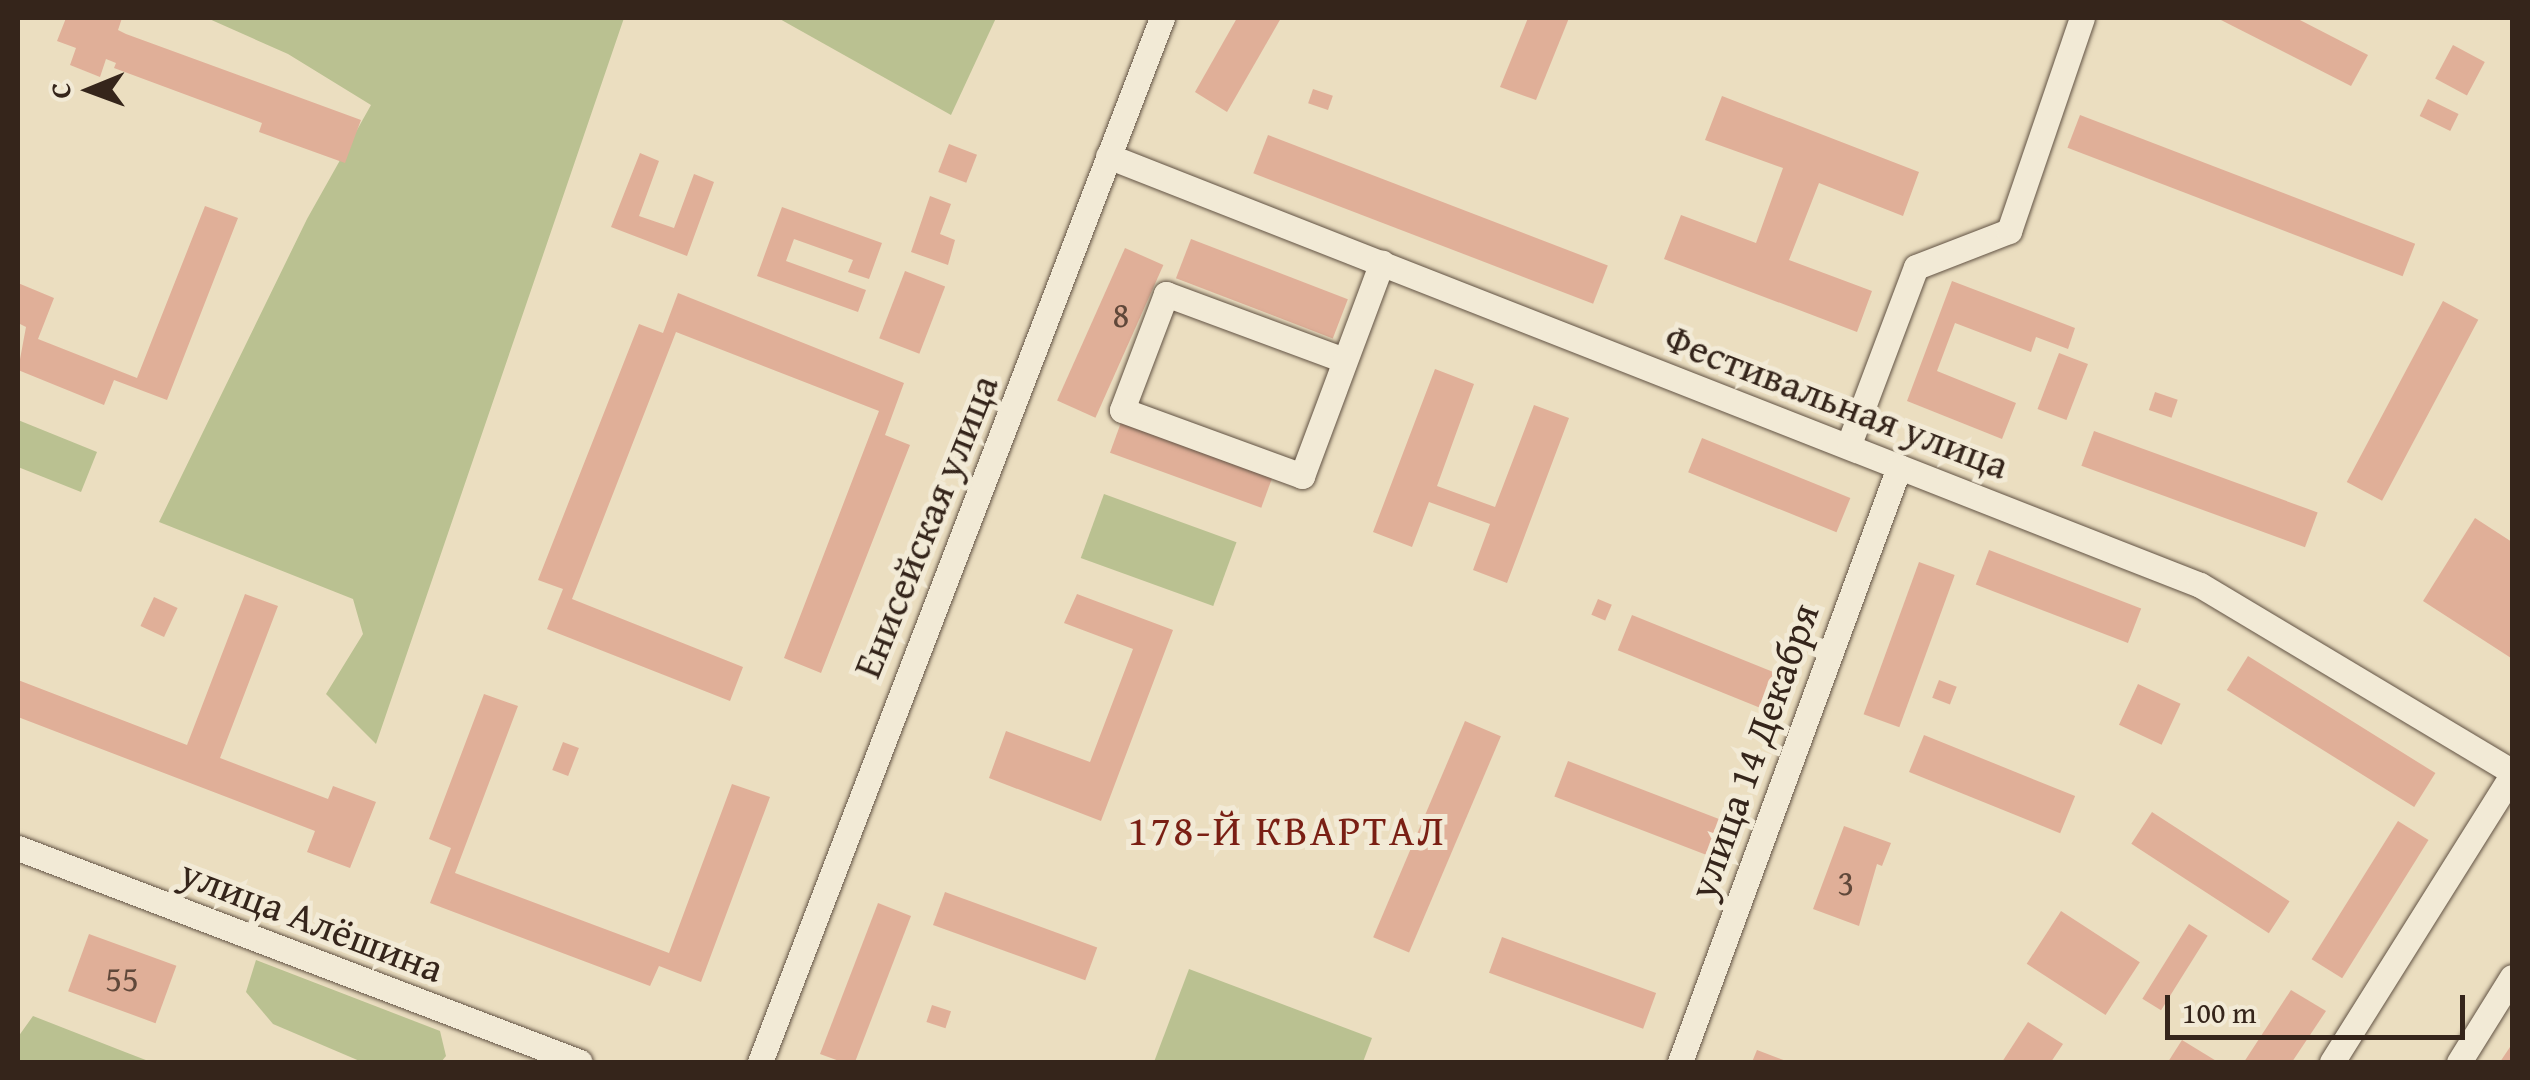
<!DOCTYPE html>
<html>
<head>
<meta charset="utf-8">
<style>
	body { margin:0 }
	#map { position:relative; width:2530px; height:1080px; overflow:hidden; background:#ebdec0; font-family:"Gentium Book Plus",serif }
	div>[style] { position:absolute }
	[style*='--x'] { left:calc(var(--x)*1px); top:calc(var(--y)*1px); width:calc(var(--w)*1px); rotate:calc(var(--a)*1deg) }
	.green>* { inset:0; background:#bac191; transform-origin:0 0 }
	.building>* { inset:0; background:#e0af98; transform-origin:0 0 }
	.roads { filter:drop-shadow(0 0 2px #625344) drop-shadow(0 0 2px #625344) }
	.minor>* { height:25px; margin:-12.5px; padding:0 12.5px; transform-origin:12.5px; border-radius:12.5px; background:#f2ead6 }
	span { translate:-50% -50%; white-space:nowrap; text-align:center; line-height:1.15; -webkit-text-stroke:10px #f2ead6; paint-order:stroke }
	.number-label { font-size:35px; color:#60483a }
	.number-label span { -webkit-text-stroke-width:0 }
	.street-label { font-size:40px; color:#35251b }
	.neighbourhood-label { font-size:42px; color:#7a1f14; letter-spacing:2.5px }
	.frame { position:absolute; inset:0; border:20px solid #35251b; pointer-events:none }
	.north { position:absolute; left:40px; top:40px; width:100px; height:100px; -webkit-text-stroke:8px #f2ead6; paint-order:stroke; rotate:269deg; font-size:28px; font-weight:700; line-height:40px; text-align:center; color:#35251b }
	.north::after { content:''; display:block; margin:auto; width:35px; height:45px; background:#35251b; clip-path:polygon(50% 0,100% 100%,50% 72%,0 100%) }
	.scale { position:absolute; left:2165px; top:995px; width:300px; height:45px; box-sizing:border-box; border:5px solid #35251b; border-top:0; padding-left:12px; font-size:30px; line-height:35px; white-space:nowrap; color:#35251b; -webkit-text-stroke:8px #f2ead6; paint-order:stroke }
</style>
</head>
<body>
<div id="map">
	<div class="green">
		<div style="clip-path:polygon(207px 18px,624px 18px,376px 744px,326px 694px,363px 634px,353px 599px,159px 522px,307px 219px,371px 105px,288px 54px)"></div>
		<div style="clip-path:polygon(778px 18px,996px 18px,951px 115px)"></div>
		<div style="clip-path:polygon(18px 420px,97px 452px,81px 492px,18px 467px)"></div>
		<div style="left:1104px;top:494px;width:141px;height:68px;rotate:20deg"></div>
		<div style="clip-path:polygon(256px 960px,440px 1031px,446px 1056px,441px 1062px,362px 1062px,273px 1024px,246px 992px)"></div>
		<div style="clip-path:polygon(1189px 969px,1372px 1038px,1363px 1062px,1154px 1062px)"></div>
		<div style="clip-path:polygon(33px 1016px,125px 1052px,151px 1062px,18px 1062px,18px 1037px)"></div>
	</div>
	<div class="building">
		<div style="clip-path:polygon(66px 18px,122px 18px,118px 30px,126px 34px,361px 120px,345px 163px,259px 132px,262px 123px,114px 68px,116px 63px,106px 59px,100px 77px,70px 65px,76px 48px,57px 41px)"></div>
		<div style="clip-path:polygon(1237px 18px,1281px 18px,1227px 112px,1195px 92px)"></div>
		<div style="clip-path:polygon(1528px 18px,1569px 18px,1536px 100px,1500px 87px)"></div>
		<div style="clip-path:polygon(2217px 18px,2296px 18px,2368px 55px,2351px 86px)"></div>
		<div style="left:2453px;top:45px;width:36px;height:38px;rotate:28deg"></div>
		<div style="left:1313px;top:89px;width:21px;height:15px;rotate:19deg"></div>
		<div style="clip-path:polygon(1722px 96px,1919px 172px,1903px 216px,1819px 183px,1789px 260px,1872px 291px,1857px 332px,1664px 259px,1681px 215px,1756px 243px,1783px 168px,1705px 140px)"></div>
		<div style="left:2428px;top:99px;width:34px;height:19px;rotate:26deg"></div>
		<div style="left:2080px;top:115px;width:359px;height:35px;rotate:21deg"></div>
		<div style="left:1268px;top:135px;width:364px;height:41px;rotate:21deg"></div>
		<div style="left:949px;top:144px;width:30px;height:30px;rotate:21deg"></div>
		<div style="clip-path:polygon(640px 153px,659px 161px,639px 216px,674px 228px,694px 174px,714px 182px,687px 256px,611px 227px)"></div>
		<div style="clip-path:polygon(930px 196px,951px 204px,940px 234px,955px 240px,948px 265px,911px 252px)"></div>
		<div style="clip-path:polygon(205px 206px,238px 218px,167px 400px,114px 380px,104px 405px,18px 370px,26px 327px,18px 323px,18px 283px,54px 298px,38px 339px,137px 378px)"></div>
		<div style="clip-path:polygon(782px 207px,882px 243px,869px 279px,848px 272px,853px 260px,794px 239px,786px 261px,866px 290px,858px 312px,757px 276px)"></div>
		<div style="left:1191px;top:239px;width:168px;height:42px;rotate:21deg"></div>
		<div style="left:1125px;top:248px;width:42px;height:167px;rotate:24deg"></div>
		<div style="left:905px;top:271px;width:43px;height:72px;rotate:21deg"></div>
		<div style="clip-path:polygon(1952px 281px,2075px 328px,2068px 349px,2036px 337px,2031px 352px,1955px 323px,1937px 371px,2016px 403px,2002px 439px,1907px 401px)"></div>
		<div style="clip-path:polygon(678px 293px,904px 383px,885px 435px,910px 445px,821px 673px,784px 658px,879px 411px,676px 332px,572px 599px,743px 667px,730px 701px,547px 629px,563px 589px,538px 580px,639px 324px,663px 333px)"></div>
		<div style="left:2443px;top:301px;width:40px;height:205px;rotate:28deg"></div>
		<div style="left:2059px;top:353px;width:31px;height:60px;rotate:21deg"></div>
		<div style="clip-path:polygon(1435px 369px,1474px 384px,1437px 486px,1495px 507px,1534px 405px,1569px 418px,1507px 583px,1473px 570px,1490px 524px,1429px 502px,1412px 547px,1373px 532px)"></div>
		<div style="left:2155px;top:392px;width:24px;height:19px;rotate:19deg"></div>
		<div style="left:1123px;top:417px;width:161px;height:38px;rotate:20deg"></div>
		<div style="left:2094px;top:431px;width:238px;height:37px;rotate:20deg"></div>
		<div style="left:1702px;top:438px;width:160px;height:37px;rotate:22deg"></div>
		<div style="clip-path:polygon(2475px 518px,2512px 542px,2511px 658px,2423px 601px)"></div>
		<div style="left:1989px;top:550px;width:163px;height:37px;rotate:21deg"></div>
		<div style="left:1919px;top:562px;width:38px;height:162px;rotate:20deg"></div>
		<div style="clip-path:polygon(245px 594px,278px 606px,220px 758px,328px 799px,333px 786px,376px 802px,350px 868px,307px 852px,315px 831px,18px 717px,18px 680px,187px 745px)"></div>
		<div style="clip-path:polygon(1077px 594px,1173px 630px,1101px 821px,989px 778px,1006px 731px,1090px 762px,1133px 649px,1064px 623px)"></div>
		<div style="left:154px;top:597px;width:26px;height:32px;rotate:25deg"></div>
		<div style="left:1598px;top:599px;width:15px;height:17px;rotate:23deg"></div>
		<div style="left:1632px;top:615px;width:162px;height:38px;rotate:22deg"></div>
		<div style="left:2248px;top:656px;width:221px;height:40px;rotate:32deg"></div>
		<div style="left:1939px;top:680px;width:19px;height:19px;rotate:21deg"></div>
		<div style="left:2138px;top:684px;width:47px;height:45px;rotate:25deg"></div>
		<div style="clip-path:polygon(484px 694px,518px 706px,455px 873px,669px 953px,732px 784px,770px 797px,701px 982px,659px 966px,650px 986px,430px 903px,451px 848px,429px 839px)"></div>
		<div style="left:1465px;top:721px;width:39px;height:235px;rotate:23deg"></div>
		<div style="left:1924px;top:735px;width:163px;height:40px;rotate:22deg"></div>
		<div style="left:563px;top:742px;width:17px;height:30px;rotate:21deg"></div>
		<div style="left:1568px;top:761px;width:168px;height:38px;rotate:21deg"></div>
		<div style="left:2152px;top:812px;width:164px;height:38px;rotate:33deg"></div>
		<div style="left:2398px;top:821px;width:36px;height:163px;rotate:32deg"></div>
		<div style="clip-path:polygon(1844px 826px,1891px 843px,1882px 866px,1877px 864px,1859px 926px,1813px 909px)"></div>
		<div style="left:945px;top:892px;width:162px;height:35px;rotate:20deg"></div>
		<div style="clip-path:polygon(878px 903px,911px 916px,855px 1062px,842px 1062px,820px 1054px)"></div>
		<div style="left:2061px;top:911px;width:94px;height:63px;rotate:33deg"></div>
		<div style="left:2189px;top:924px;width:22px;height:88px;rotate:32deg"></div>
		<div style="left:89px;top:934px;width:93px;height:61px;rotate:20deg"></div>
		<div style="left:1502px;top:937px;width:164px;height:38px;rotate:20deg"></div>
		<div style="clip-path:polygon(2291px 990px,2326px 1011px,2292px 1062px,2244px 1062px)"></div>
		<div style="left:932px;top:1005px;width:20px;height:18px;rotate:18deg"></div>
		<div style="clip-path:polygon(2028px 1022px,2063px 1044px,2051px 1062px,2002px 1062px)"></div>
		<div style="clip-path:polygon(2182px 1040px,2218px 1062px,2168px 1062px)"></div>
		<div style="clip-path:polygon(2512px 1044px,2512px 1062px,2500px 1062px)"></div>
		<div style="clip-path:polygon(1757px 1050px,1789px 1062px,1752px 1062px)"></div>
	</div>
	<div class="roads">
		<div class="minor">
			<div style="--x:1108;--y:156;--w:1173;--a:21.45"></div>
			<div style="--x:2200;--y:585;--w:364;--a:30.9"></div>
			<div style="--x:1344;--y:360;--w:190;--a:-159.7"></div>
			<div style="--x:1166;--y:294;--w:124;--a:110.8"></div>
			<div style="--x:1122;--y:410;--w:192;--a:20.1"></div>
			<div style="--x:1302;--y:476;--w:228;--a:-69.5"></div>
			<div style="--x:1849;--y:444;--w:189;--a:-69.3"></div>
			<div style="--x:1916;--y:267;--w:100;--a:-21.2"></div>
			<div style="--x:2009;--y:231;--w:225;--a:-71.1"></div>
			<div style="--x:18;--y:848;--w:601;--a:20.85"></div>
			<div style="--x:760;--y:1062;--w:1119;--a:-68.94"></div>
			<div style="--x:1680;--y:1062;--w:634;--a:-69.79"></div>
			<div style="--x:2332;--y:1062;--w:339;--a:-57.9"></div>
			<div style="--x:2459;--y:1062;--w:100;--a:-58.1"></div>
		</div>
	</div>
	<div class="number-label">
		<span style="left:1121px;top:315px">8</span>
		<span style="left:1846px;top:883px">3</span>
		<span style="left:122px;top:979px">55</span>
	</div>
	<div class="street-label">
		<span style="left:1837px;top:401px;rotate:21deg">Фестивальная улица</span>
		<span style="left:925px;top:526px;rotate:-68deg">Енисейская улица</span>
		<span style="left:1753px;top:751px;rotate:-70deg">улица 14 Декабря</span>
		<span style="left:312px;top:920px;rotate:21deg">улица Алёшина</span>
	</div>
	<div class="neighbourhood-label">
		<span style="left:1287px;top:830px">178-Й КВАРТАЛ</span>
	</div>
	<div class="frame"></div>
	<div class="north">С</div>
	<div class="scale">100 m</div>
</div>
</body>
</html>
